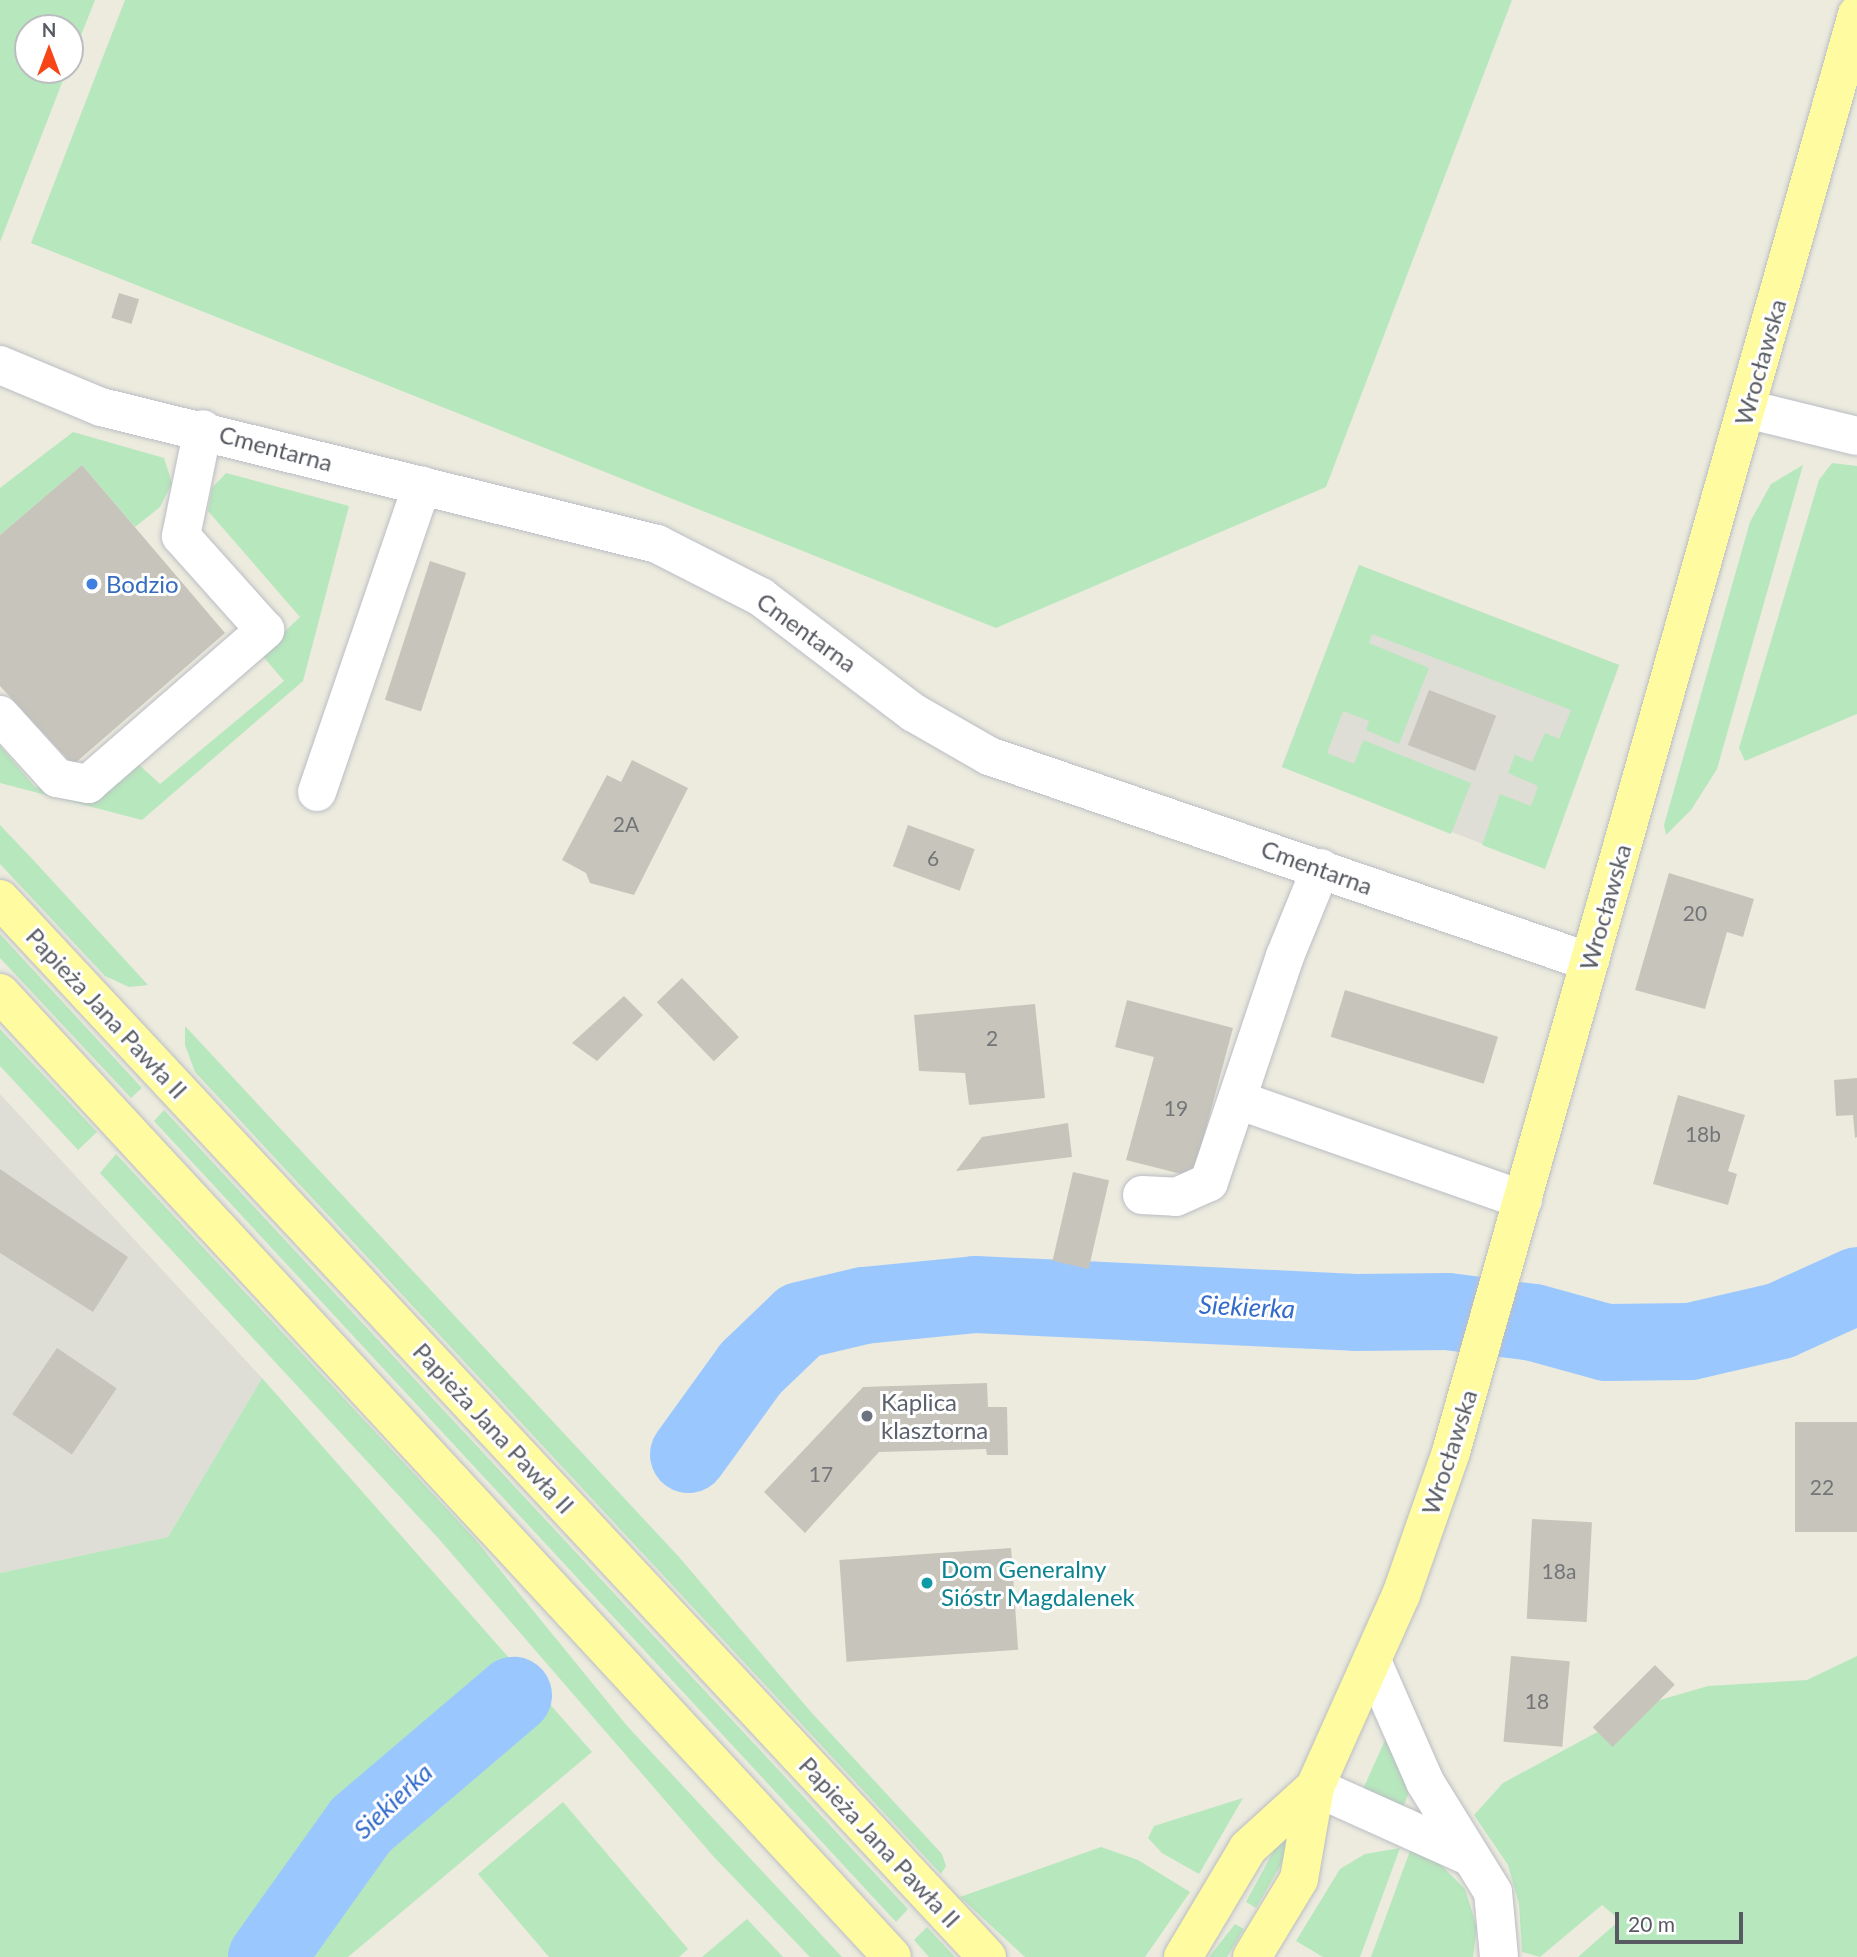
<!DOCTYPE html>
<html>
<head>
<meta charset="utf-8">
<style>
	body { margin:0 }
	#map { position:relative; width:1857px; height:1957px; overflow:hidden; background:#ecebde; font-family:Lato,sans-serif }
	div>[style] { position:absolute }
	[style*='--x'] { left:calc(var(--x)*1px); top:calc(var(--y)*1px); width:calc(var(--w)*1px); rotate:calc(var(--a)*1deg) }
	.industrial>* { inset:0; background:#dfded6; transform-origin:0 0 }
	.green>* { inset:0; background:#b7e7bd }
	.river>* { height:77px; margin:-38.5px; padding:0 38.5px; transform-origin:38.5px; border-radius:38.5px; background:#9bc7ff }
	.building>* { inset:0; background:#c7c5bb; transform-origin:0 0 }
	.roads { filter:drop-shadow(0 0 2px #bbbdc4) drop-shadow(0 0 2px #bbbdc4) }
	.minor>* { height:38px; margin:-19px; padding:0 19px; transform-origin:19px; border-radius:19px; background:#fff }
	.major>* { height:38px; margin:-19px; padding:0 19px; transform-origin:19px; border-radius:19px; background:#fffba0 }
	.dots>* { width:19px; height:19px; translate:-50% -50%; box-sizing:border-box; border:4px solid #fff; border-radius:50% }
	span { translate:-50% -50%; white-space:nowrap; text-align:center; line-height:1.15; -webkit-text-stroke:6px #fff; paint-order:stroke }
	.number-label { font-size:21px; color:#737578 }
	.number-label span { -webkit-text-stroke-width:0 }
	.street-label { font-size:24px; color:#575a61 }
	.shop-label { font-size:24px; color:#366cbe }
	.left { translate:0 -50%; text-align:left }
	.worship-label { font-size:24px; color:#5b616d }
	.culture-label { font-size:24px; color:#0d838f }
	.water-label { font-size:26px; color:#346ccc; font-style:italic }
	.north { position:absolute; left:14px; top:14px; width:70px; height:70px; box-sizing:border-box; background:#fff; border:2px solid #bcbdc0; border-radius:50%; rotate:0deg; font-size:19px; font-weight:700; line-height:28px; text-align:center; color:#575a61 }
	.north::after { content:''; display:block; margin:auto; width:24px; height:32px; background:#f84518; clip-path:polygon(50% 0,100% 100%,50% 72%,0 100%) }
	.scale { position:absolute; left:1615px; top:1912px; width:128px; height:32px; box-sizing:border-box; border:4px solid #575a61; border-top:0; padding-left:9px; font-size:21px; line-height:24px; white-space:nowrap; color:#575a61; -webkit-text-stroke:5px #fff; paint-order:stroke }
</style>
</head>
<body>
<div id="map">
	<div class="industrial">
		<div style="left:1359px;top:565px;width:279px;height:216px;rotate:21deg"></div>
		<div style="clip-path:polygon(0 1094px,262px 1378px,168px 1537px,0 1573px)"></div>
	</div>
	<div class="green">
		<div style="clip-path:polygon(0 0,95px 0,70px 63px,70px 28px,28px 28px,28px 70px,67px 70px,0 242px)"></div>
		<div style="clip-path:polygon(125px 0,1512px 0,1326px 487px,996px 628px,31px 243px)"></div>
		<div style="clip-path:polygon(73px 432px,164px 458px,172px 483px,160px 507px,135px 527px,82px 465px,0 535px,0 488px)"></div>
		<div style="clip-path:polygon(1832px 463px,1857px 466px,1857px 714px,1745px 761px,1739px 748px,1819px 480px)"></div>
		<div style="clip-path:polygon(1803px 465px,1717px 769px,1691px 810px,1666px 835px,1664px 825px,1750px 522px,1771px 484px)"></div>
		<div style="clip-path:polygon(226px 473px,349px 506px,303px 681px,142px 820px,0 783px,0 746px,35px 787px,90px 802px,135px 761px,160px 784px,284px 681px,261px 654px,300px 617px,208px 511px,212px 488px)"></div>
		<div style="clip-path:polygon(1359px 565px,1619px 665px,1545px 869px,1482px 845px,1500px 794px,1531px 806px,1538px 786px,1508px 773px,1515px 755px,1532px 762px,1545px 733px,1559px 739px,1571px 710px,1372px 634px,1369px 643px,1429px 668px,1399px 744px,1366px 730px,1369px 721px,1343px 711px,1327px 753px,1354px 764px,1363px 740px,1471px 783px,1451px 834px,1282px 767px)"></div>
		<div style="clip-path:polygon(0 825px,36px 863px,148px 985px,129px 987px,105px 976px,0 864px)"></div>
		<div style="clip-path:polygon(0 934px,142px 1088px,131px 1098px,0 958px)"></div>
		<div style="clip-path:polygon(185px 1026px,679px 1557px,811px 1712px,942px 1854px,946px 1866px,941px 1874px,195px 1072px,185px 1045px)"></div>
		<div style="clip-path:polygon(0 1029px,97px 1132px,78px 1150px,0 1066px)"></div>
		<div style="clip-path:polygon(164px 1110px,908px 1909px,896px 1922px,154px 1121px)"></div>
		<div style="clip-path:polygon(116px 1154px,474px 1538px,628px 1727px,842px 1957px,810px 1957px,714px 1857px,439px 1539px,100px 1173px)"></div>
		<div style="clip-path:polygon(262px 1378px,592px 1752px,348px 1957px,0 1957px,0 1573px,168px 1537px)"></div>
		<div style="clip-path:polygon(1857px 1656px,1857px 1957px,1578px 1957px,1620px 1920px,1602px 1905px,1540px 1957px,1522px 1952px,1519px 1904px,1508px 1865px,1474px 1815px,1503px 1783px,1653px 1702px,1708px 1686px,1807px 1680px)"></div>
		<div style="clip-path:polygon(1386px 1738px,1411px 1788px,1398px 1819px,1363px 1789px)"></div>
		<div style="clip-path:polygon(1243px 1798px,1199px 1874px,1162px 1853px,1148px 1838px,1154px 1826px)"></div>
		<div style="clip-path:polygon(563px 1802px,688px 1949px,679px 1957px,549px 1957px,478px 1874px)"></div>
		<div style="clip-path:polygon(1286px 1828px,1298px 1835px,1256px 1908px,1246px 1902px)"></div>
		<div style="clip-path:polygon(1101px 1847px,1138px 1860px,1190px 1892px,1145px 1957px,1025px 1957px,960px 1897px)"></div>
		<div style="clip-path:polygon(1400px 1848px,1360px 1957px,1323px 1957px,1296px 1941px,1340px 1869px,1365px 1854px)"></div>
		<div style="clip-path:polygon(1410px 1851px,1440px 1864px,1465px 1889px,1477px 1927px,1473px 1957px,1371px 1957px)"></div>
		<div style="clip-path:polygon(747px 1919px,783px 1957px,702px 1957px)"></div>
		<div style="clip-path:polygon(1235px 1924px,1244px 1929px,1227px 1957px,1209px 1957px)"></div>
		<div style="clip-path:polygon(927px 1927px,955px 1957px,929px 1957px,914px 1940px)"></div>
	</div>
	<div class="river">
		<div style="--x:688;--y:1454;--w:106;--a:-54.2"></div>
		<div style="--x:750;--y:1368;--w:69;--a:-43.8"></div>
		<div style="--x:800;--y:1320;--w:65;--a:-13.4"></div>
		<div style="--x:863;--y:1305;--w:113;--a:-5.6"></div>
		<div style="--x:975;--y:1294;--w:380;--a:2.7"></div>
		<div style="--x:1355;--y:1312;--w:92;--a:-0.6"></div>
		<div style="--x:1447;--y:1311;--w:87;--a:7.3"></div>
		<div style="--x:1533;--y:1322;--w:76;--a:15.3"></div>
		<div style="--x:1606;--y:1342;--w:84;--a:-0.7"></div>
		<div style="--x:1690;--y:1341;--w:92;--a:-13.1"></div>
		<div style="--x:1780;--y:1320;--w:85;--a:-24.4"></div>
		<div style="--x:266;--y:1957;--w:162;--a:-54.5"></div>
		<div style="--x:360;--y:1825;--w:201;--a:-40.4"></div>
	</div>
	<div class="building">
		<div style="left:119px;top:293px;width:21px;height:26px;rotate:17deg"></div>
		<div style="clip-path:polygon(82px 465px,225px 633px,73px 765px,0 686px,0 535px)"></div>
		<div style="left:430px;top:561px;width:38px;height:146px;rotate:18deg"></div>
		<div style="left:1429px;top:690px;width:72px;height:59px;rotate:21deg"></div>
		<div style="clip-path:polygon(632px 760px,688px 788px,634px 895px,590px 883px,586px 873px,562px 860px,607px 775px,621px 782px)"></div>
		<div style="left:908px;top:825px;width:71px;height:44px;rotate:20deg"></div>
		<div style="clip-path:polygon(1669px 873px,1754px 899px,1743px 937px,1727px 932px,1705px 1009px,1635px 990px)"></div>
		<div style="left:682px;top:978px;width:82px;height:35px;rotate:46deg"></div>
		<div style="left:1345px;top:990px;width:160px;height:49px;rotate:17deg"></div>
		<div style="clip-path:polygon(624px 996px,643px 1015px,597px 1061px,572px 1043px)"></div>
		<div style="clip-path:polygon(1127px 1000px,1233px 1028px,1193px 1177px,1126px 1160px,1154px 1057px,1115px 1047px)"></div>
		<div style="clip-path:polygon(1035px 1004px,1045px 1098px,969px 1105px,965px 1073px,919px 1071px,914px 1015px)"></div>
		<div style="clip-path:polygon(1857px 1078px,1857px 1137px,1855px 1138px,1853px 1115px,1836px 1116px,1834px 1080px)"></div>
		<div style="clip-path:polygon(1678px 1095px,1745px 1115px,1728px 1171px,1737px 1174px,1728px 1205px,1653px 1184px)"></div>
		<div style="clip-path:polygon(1068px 1123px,1072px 1157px,956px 1171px,982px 1137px)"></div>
		<div style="clip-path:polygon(0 1169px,128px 1257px,93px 1312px,0 1253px)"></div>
		<div style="left:1073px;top:1172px;width:37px;height:91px;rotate:13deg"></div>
		<div style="left:57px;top:1348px;width:72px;height:80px;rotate:34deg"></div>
		<div style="clip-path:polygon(987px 1383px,988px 1407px,1007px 1407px,1008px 1455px,987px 1455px,986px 1449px,879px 1452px,805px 1533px,764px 1492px,863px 1387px)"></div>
		<div style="left:1795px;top:1422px;width:62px;height:110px"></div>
		<div style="left:1532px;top:1519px;width:60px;height:100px;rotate:3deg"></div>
		<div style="left:1011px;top:1548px;width:102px;height:172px;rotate:86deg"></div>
		<div style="left:1511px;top:1656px;width:59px;height:86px;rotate:5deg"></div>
		<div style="left:1655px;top:1665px;width:28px;height:88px;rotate:45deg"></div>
	</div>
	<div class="roads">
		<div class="minor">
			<div style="--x:0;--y:365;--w:109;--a:22.6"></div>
			<div style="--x:101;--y:407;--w:573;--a:13.84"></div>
			<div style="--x:657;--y:544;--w:117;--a:27"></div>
			<div style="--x:761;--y:597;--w:192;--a:37.2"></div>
			<div style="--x:914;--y:713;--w:86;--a:29.8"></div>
			<div style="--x:989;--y:756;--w:635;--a:18.92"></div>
			<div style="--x:1747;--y:409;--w:113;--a:13.8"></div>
			<div style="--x:0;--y:715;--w:85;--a:47.9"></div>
			<div style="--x:57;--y:778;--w:32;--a:11"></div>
			<div style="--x:88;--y:784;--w:235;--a:-41"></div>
			<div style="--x:265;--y:630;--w:126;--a:-131.8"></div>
			<div style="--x:181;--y:536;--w:109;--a:-78.4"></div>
			<div style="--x:317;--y:792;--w:324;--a:-71.1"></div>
			<div style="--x:1238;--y:1100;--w:302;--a:19.3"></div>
			<div style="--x:1142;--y:1195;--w:34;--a:3"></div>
			<div style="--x:1176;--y:1197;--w:36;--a:-24"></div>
			<div style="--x:1209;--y:1182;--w:238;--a:-71.4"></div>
			<div style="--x:1285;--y:956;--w:95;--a:-67.8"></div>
			<div style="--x:1372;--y:1661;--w:132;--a:66.3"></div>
			<div style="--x:1425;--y:1782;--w:129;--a:58.3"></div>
			<div style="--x:1493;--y:1892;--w:65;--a:84.7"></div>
			<div style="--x:1315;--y:1787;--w:171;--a:24.2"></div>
		</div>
		<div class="major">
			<div style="--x:0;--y:899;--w:1447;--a:46.99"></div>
			<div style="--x:0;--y:993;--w:1313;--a:47.22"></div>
			<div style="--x:1183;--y:1957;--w:127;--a:-59.2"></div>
			<div style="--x:1248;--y:1848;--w:91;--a:-42.3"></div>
			<div style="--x:1252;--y:1957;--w:91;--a:-58.9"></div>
			<div style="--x:1299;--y:1879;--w:93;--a:-80.1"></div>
			<div style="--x:1315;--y:1787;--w:210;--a:-65.9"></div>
			<div style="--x:1401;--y:1595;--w:151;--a:-70.7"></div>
			<div style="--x:1451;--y:1452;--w:1494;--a:-74.23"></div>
		</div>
	</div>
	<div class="dots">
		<div style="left:92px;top:584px;background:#3f7fe0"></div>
		<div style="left:867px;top:1416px;background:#6b7280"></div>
		<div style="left:927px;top:1583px;background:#0f9aa8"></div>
	</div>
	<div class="number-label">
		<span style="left:626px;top:824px">2A</span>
		<span style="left:933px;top:858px">6</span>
		<span style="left:1695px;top:913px">20</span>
		<span style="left:992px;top:1038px">2</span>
		<span style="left:1176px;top:1108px">19</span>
		<span style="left:1703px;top:1134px">18b</span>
		<span style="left:821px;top:1474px">17</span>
		<span style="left:1822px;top:1487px">22</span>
		<span style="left:1559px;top:1571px">18a</span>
		<span style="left:1537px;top:1701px">18</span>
	</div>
	<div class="street-label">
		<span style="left:1760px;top:362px;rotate:-74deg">Wrocławska</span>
		<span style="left:276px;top:448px;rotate:15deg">Cmentarna</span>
		<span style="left:807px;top:632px;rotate:36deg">Cmentarna</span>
		<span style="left:1317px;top:867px;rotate:20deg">Cmentarna</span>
		<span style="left:1605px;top:907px;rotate:-74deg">Wrocławska</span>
		<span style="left:107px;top:1013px;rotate:47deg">Papieża Jana Pawła II</span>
		<span style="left:494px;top:1428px;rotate:47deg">Papieża Jana Pawła II</span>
		<span style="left:1449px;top:1452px;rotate:-72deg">Wrocławska</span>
		<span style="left:880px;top:1842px;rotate:47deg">Papieża Jana Pawła II</span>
	</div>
	<div class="shop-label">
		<span class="left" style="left:106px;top:584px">Bodzio</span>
	</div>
	<div class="worship-label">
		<span class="left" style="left:881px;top:1416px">Kaplica<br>klasztorna</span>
	</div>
	<div class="culture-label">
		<span class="left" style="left:941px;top:1583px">Dom Generalny<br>Sióstr Magdalenek</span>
	</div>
	<div class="water-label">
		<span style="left:1247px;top:1307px;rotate:3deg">Siekierka</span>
		<span style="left:393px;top:1801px;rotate:-43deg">Siekierka</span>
	</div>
	<div class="north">N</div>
	<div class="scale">20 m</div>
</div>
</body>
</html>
